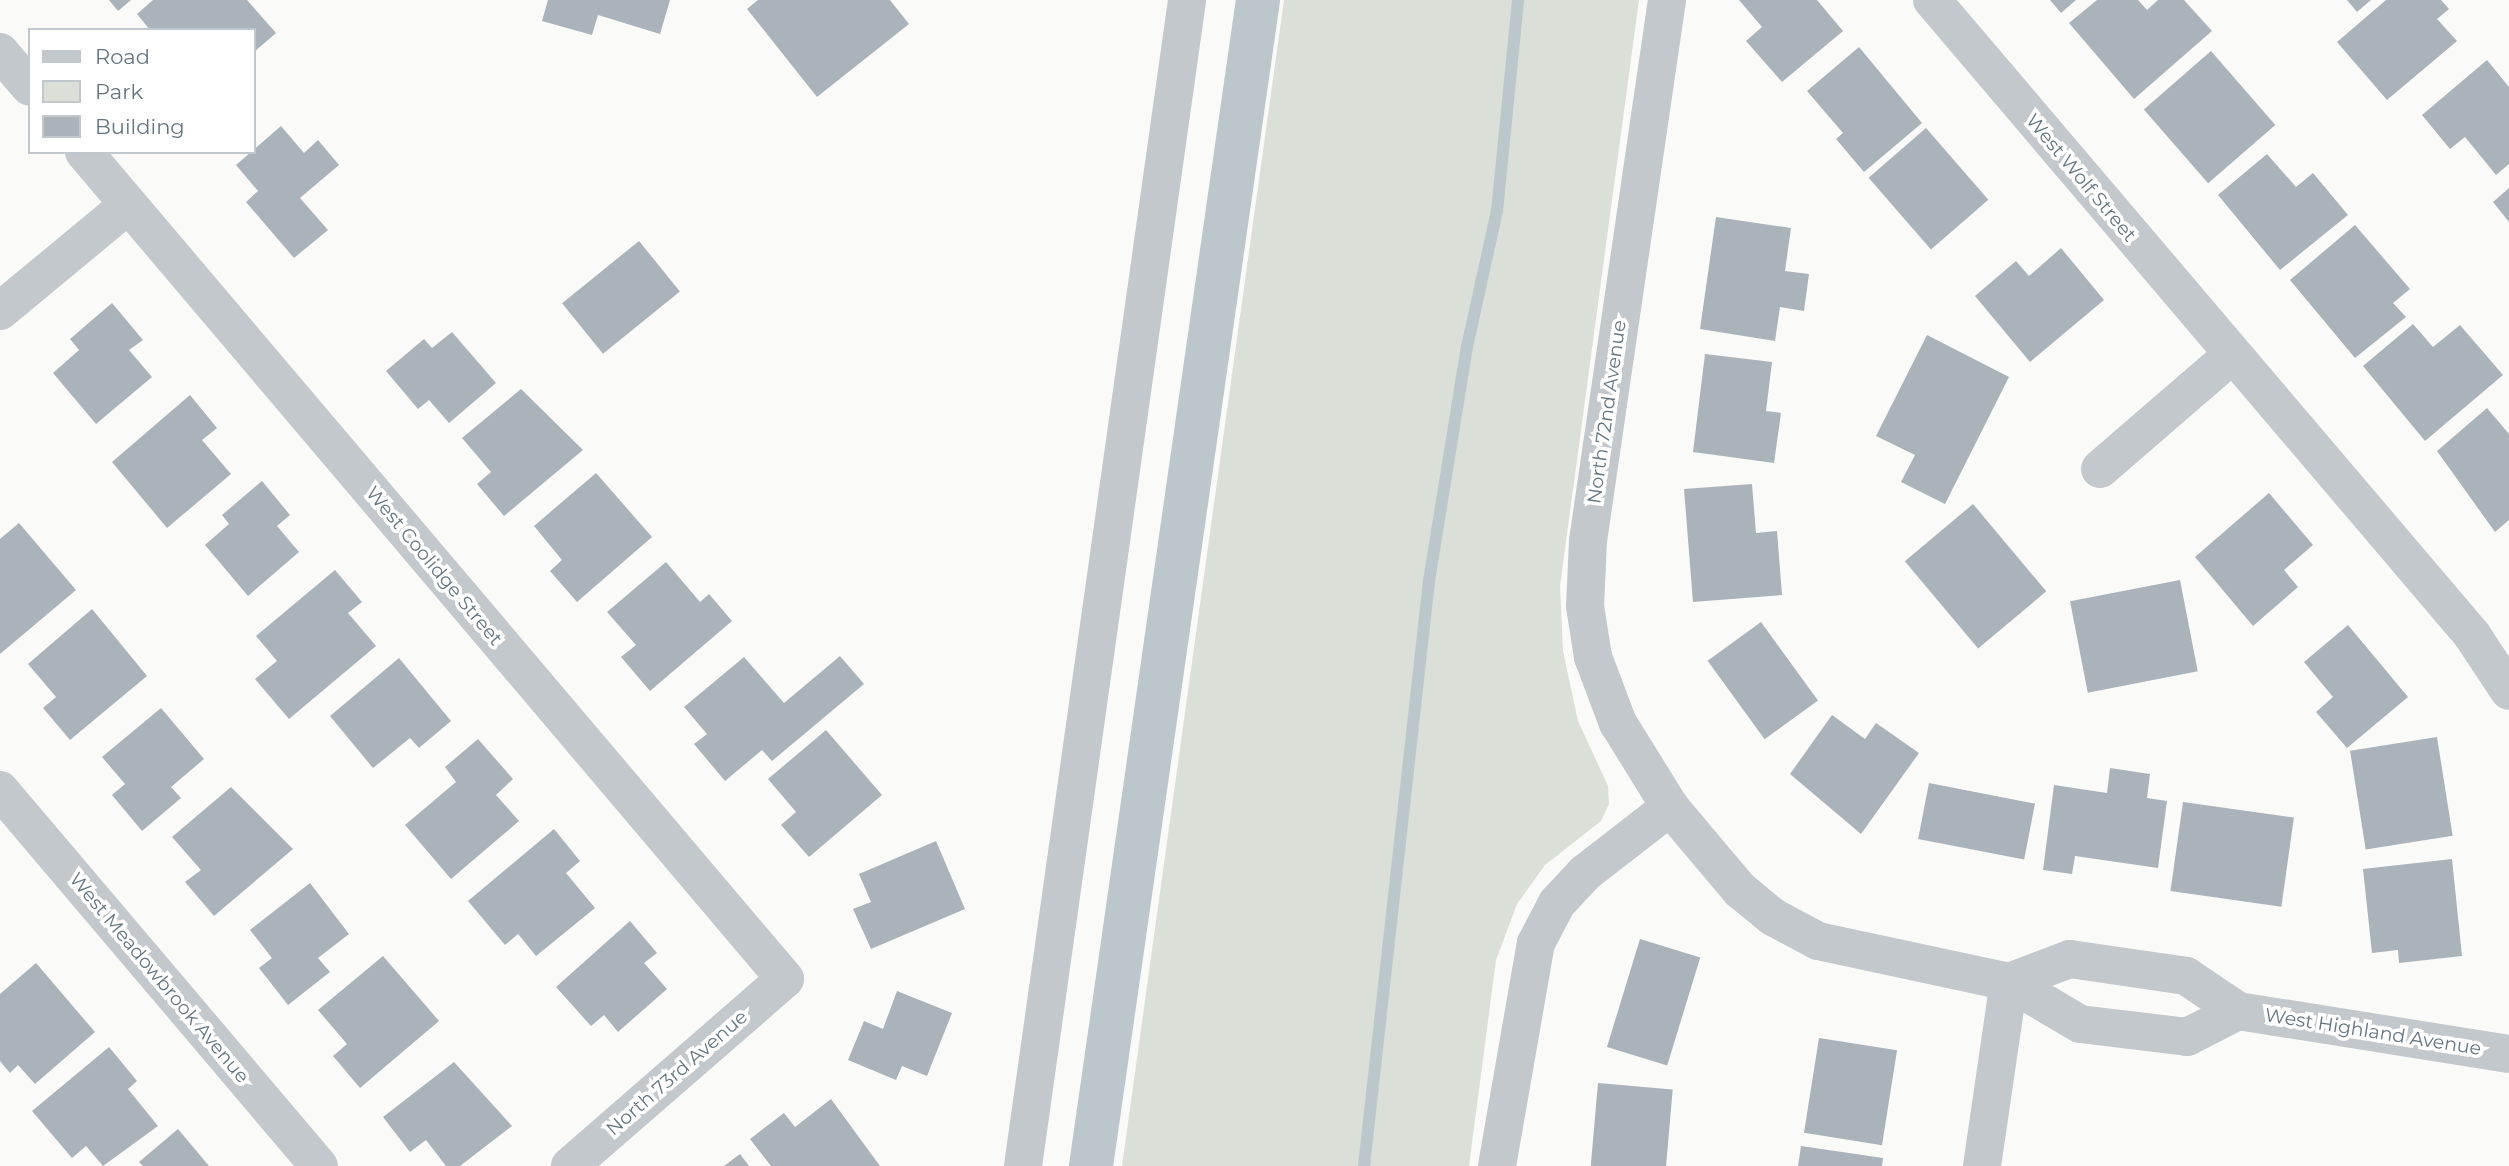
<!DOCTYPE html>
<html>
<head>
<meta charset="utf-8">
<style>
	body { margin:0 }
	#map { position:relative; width:2509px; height:1166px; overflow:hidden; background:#fafaf8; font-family:Montserrat,sans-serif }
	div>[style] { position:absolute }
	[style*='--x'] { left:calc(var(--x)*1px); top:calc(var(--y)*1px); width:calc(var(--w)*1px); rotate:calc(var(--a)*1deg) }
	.green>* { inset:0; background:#dadfd7 }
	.stream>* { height:12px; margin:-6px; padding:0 6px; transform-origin:6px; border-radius:6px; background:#bbc7cb }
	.canal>* { height:44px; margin:-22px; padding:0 22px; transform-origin:22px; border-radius:22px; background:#bbc7cb }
	.building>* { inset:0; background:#aab3b9; transform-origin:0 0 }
	.minor>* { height:38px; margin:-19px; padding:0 19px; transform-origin:19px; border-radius:19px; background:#c3c8cc }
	span { translate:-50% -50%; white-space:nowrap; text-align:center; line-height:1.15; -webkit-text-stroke:7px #fff; paint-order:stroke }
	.street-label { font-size:19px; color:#657683 }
	.legend { position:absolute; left:28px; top:28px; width:228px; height:126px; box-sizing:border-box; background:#fff; border:2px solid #c1c8cd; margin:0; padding:9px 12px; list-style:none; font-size:21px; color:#657683 }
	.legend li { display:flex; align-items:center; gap:14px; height:35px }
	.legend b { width:35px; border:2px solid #c1c8cd }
</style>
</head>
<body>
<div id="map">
	<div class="green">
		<div style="clip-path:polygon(1284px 0,1639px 0,1560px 586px,1563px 651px,1578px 721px,1608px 786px,1609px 804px,1601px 821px,1545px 865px,1517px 904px,1496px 960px,1469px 1166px,1122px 1166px)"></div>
	</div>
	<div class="stream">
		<div style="--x:1364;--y:1166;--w:589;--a:-83.66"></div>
		<div style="--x:1429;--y:581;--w:237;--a:-80.8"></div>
		<div style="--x:1467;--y:347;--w:139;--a:-77.6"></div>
		<div style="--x:1497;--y:211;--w:212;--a:-84.3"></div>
	</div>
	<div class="canal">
		<div style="--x:1091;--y:1166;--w:1178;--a:-81.85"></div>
	</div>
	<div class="building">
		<div style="clip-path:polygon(109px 0,131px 0,118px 11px)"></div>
		<div style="clip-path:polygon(153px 0,247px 0,276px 33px,254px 52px,254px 30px,150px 30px,137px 14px)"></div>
		<div style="clip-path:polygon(548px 0,670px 0,660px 34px,598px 15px,592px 35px,542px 21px)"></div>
		<div style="clip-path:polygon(758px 0,890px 0,909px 24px,817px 97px,747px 9px)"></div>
		<div style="clip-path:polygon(1739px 0,1817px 0,1843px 31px,1782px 82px,1746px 41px,1762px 27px)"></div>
		<div style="clip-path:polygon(2050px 0,2076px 0,2061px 13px)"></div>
		<div style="clip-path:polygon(2097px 0,2138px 0,2147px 10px,2158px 0,2184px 0,2212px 31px,2134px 99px,2069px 23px)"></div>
		<div style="clip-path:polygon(2347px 0,2371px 0,2357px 12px)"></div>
		<div style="clip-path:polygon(2386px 0,2441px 0,2449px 9px,2437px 19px,2457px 41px,2387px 100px,2337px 42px)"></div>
		<div style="clip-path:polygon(1859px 47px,1922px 123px,1864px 172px,1836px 139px,1843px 133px,1807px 91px)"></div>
		<div style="left:2211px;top:51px;width:98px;height:89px;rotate:49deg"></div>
		<div style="clip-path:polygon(2487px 60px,2509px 87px,2509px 164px,2496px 175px,2465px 137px,2450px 149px,2422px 115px)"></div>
		<div style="clip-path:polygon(281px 126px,304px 153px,318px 140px,339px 165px,300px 198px,328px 230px,294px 258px,246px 202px,258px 191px,236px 165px)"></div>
		<div style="left:1926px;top:128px;width:95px;height:76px;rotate:49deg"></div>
		<div style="clip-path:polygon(2267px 154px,2296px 187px,2313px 173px,2348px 215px,2280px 270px,2218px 195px)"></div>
		<div style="clip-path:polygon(2509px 188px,2509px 222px,2493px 202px)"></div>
		<div style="clip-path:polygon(1716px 217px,1791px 228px,1785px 271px,1809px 274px,1804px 311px,1780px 307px,1775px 341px,1700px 329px)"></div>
		<div style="clip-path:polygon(2355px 225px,2410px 289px,2393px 303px,2406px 317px,2355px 358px,2290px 280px)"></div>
		<div style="left:639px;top:241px;width:65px;height:99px;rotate:51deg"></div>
		<div style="clip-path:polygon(2061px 248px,2104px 300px,2030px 362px,1975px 296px,2016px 261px,2029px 276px)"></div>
		<div style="clip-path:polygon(112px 303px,143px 340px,129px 350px,152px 377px,96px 424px,53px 373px,79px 350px,70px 339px)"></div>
		<div style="clip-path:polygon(2413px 324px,2433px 347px,2460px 325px,2503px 375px,2425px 441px,2363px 366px)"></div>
		<div style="clip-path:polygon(452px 332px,496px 383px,449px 423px,429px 400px,418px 409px,386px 371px,424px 339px,432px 348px)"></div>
		<div style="clip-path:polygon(1927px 335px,2009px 377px,1945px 504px,1901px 482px,1915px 455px,1876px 436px)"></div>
		<div style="clip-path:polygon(1705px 354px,1772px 362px,1766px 411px,1781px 413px,1774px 463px,1693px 452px)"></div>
		<div style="clip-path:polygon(521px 389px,583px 450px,504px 516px,477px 484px,491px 472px,462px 438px)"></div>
		<div style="clip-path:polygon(190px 395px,217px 428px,202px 440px,231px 474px,167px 528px,112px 462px)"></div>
		<div style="clip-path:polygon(2487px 408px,2509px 434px,2509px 520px,2495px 532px,2437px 451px)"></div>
		<div style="clip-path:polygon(596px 473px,652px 537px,577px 602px,550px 571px,562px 560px,534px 526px)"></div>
		<div style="clip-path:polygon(262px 481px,290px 515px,277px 526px,299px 552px,248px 596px,205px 545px,229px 524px,222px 515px)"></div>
		<div style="clip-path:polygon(1752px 484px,1756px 533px,1777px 531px,1782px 595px,1693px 602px,1684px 489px)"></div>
		<div style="clip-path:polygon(2269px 493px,2313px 545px,2284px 570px,2298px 587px,2253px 626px,2195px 557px)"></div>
		<div style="left:1973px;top:504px;width:114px;height:89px;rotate:50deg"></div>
		<div style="clip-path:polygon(19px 523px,76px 590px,0 654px,0 539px)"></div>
		<div style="clip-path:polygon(666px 562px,700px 602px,709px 594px,732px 621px,650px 691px,621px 657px,636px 645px,607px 612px)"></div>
		<div style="clip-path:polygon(335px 570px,362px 602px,348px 613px,376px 646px,289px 719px,255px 679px,277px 661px,256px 636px)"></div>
		<div style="left:2180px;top:580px;width:93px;height:112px;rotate:79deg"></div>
		<div style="clip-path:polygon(92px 609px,147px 676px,70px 740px,43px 708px,56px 697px,28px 664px)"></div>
		<div style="left:1761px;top:622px;width:97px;height:66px;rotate:54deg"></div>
		<div style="clip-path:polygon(2348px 625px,2408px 697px,2347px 748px,2316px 712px,2333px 697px,2304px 662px)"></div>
		<div style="clip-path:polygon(840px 656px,864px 684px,772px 761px,762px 750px,725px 781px,694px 744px,707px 734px,684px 707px,744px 657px,784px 703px)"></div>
		<div style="clip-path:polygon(399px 658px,451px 721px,419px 748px,410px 738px,373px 768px,330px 716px)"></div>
		<div style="clip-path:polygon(161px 708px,204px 759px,171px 787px,181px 798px,142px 831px,112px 795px,125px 784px,102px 757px)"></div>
		<div style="clip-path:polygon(1832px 715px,1865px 739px,1876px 723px,1919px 753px,1861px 834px,1790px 774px)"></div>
		<div style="clip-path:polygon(826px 730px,882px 795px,809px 857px,781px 825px,796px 812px,768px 779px)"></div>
		<div style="left:2437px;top:737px;width:100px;height:88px;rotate:81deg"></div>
		<div style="clip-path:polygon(478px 739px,513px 779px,496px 795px,519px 821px,451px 879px,405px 825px,456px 782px,445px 767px)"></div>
		<div style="clip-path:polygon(2110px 768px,2150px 774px,2147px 798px,2167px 801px,2158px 868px,2075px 856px,2072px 874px,2043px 870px,2054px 785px,2107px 793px)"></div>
		<div style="left:1929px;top:783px;width:108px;height:57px;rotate:11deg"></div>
		<div style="clip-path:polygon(231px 787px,293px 849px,214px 916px,185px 882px,201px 870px,172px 837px)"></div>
		<div style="left:2183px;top:802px;width:112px;height:90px;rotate:8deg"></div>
		<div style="clip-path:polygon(554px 829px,580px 861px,566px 873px,595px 908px,536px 956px,518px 934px,505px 945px,468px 901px)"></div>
		<div style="clip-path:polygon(936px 841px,965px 909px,871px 949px,853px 909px,871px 902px,859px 874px)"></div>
		<div style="clip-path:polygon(2452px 859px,2462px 956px,2399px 963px,2398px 950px,2372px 953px,2363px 869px)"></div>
		<div style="clip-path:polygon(310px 883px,349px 934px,318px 958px,330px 972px,288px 1005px,259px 968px,272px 958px,250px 930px)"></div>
		<div style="clip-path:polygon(630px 921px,657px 953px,644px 963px,667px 989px,618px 1032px,604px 1015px,591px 1026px,556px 987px)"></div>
		<div style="left:1640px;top:939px;width:63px;height:113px;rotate:17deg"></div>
		<div style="clip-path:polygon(383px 956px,439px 1021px,360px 1088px,333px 1056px,347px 1044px,318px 1010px)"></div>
		<div style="clip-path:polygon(36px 963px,95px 1032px,35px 1084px,18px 1065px,10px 1073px,0 1061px,0 994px)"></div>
		<div style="clip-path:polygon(897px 991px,952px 1013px,927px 1076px,902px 1066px,896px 1080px,848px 1060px,864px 1021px,883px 1029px)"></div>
		<div style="left:1819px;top:1038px;width:79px;height:96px;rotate:9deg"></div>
		<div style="clip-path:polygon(109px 1047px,137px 1081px,128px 1089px,158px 1126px,103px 1166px,86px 1146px,72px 1158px,32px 1111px)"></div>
		<div style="clip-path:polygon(454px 1062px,512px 1126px,460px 1166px,446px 1166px,426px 1140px,410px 1152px,383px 1117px)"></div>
		<div style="left:1598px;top:1083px;width:75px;height:83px;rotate:5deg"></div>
		<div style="clip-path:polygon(831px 1099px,880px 1166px,771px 1166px,750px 1139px,784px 1113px,795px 1127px)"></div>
		<div style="clip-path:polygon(178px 1129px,209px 1166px,143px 1166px,139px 1162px)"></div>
		<div style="clip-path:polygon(1801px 1146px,1883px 1158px,1882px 1166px,1798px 1166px)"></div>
		<div style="clip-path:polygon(740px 1154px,749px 1166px,724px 1166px)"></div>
	</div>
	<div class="minor">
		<div style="--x:1667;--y:0;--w:547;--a:98.31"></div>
		<div style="--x:1588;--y:541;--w:65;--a:92.6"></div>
		<div style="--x:1585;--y:606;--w:52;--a:81.1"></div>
		<div style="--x:1593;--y:657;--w:71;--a:69.3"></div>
		<div style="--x:1618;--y:723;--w:99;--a:58.2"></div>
		<div style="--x:1670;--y:807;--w:109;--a:49.9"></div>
		<div style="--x:1740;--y:890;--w:43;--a:39.3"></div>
		<div style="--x:1773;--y:917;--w:51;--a:28.1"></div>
		<div style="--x:1818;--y:941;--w:195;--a:12.1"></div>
		<div style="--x:2009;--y:982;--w:82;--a:30.6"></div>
		<div style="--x:2080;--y:1024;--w:108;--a:6.9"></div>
		<div style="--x:2187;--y:1037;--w:57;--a:-27"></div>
		<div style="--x:1932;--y:0;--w:834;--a:49.62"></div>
		<div style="--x:2472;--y:635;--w:67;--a:56.5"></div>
		<div style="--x:0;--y:52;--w:46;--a:49.4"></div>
		<div style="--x:84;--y:152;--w:1084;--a:49.71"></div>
		<div style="--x:785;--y:979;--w:285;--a:139"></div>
		<div style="--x:0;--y:311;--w:166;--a:-39.6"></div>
		<div style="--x:2100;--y:469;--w:173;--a:-40.8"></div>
		<div style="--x:0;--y:790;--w:493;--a:49.7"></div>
		<div style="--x:2009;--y:982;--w:65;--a:-20.7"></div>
		<div style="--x:2070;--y:959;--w:117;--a:8.3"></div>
		<div style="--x:2186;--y:976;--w:63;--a:33.9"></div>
		<div style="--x:2238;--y:1011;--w:274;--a:9"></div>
		<div style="--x:1023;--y:1166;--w:1177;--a:-81.99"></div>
		<div style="--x:1497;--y:1166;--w:226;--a:-80.1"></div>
		<div style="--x:1536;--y:943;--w:45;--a:-62.3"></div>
		<div style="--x:1557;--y:903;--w:41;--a:-47"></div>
		<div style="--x:1585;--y:873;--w:108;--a:-37.8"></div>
		<div style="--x:1982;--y:1166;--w:186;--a:-81.7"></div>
	</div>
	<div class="street-label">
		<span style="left:2081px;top:178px;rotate:50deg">West Wolf Street</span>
		<span style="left:1607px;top:412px;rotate:-82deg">North 72nd Avenue</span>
		<span style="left:434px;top:566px;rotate:50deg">West Coolidge Street</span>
		<span style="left:159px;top:978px;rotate:50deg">West Meadowbrook Avenue</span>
		<span style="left:2373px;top:1032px;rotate:9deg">West Highland Avenue</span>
		<span style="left:677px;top:1073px;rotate:-41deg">North 73rd Avenue</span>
	</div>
	<ul class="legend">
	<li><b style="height:9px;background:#c3c8cc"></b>Road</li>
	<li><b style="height:19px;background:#dadfd7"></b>Park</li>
	<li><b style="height:19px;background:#aab3b9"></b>Building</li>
	</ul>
</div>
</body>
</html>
